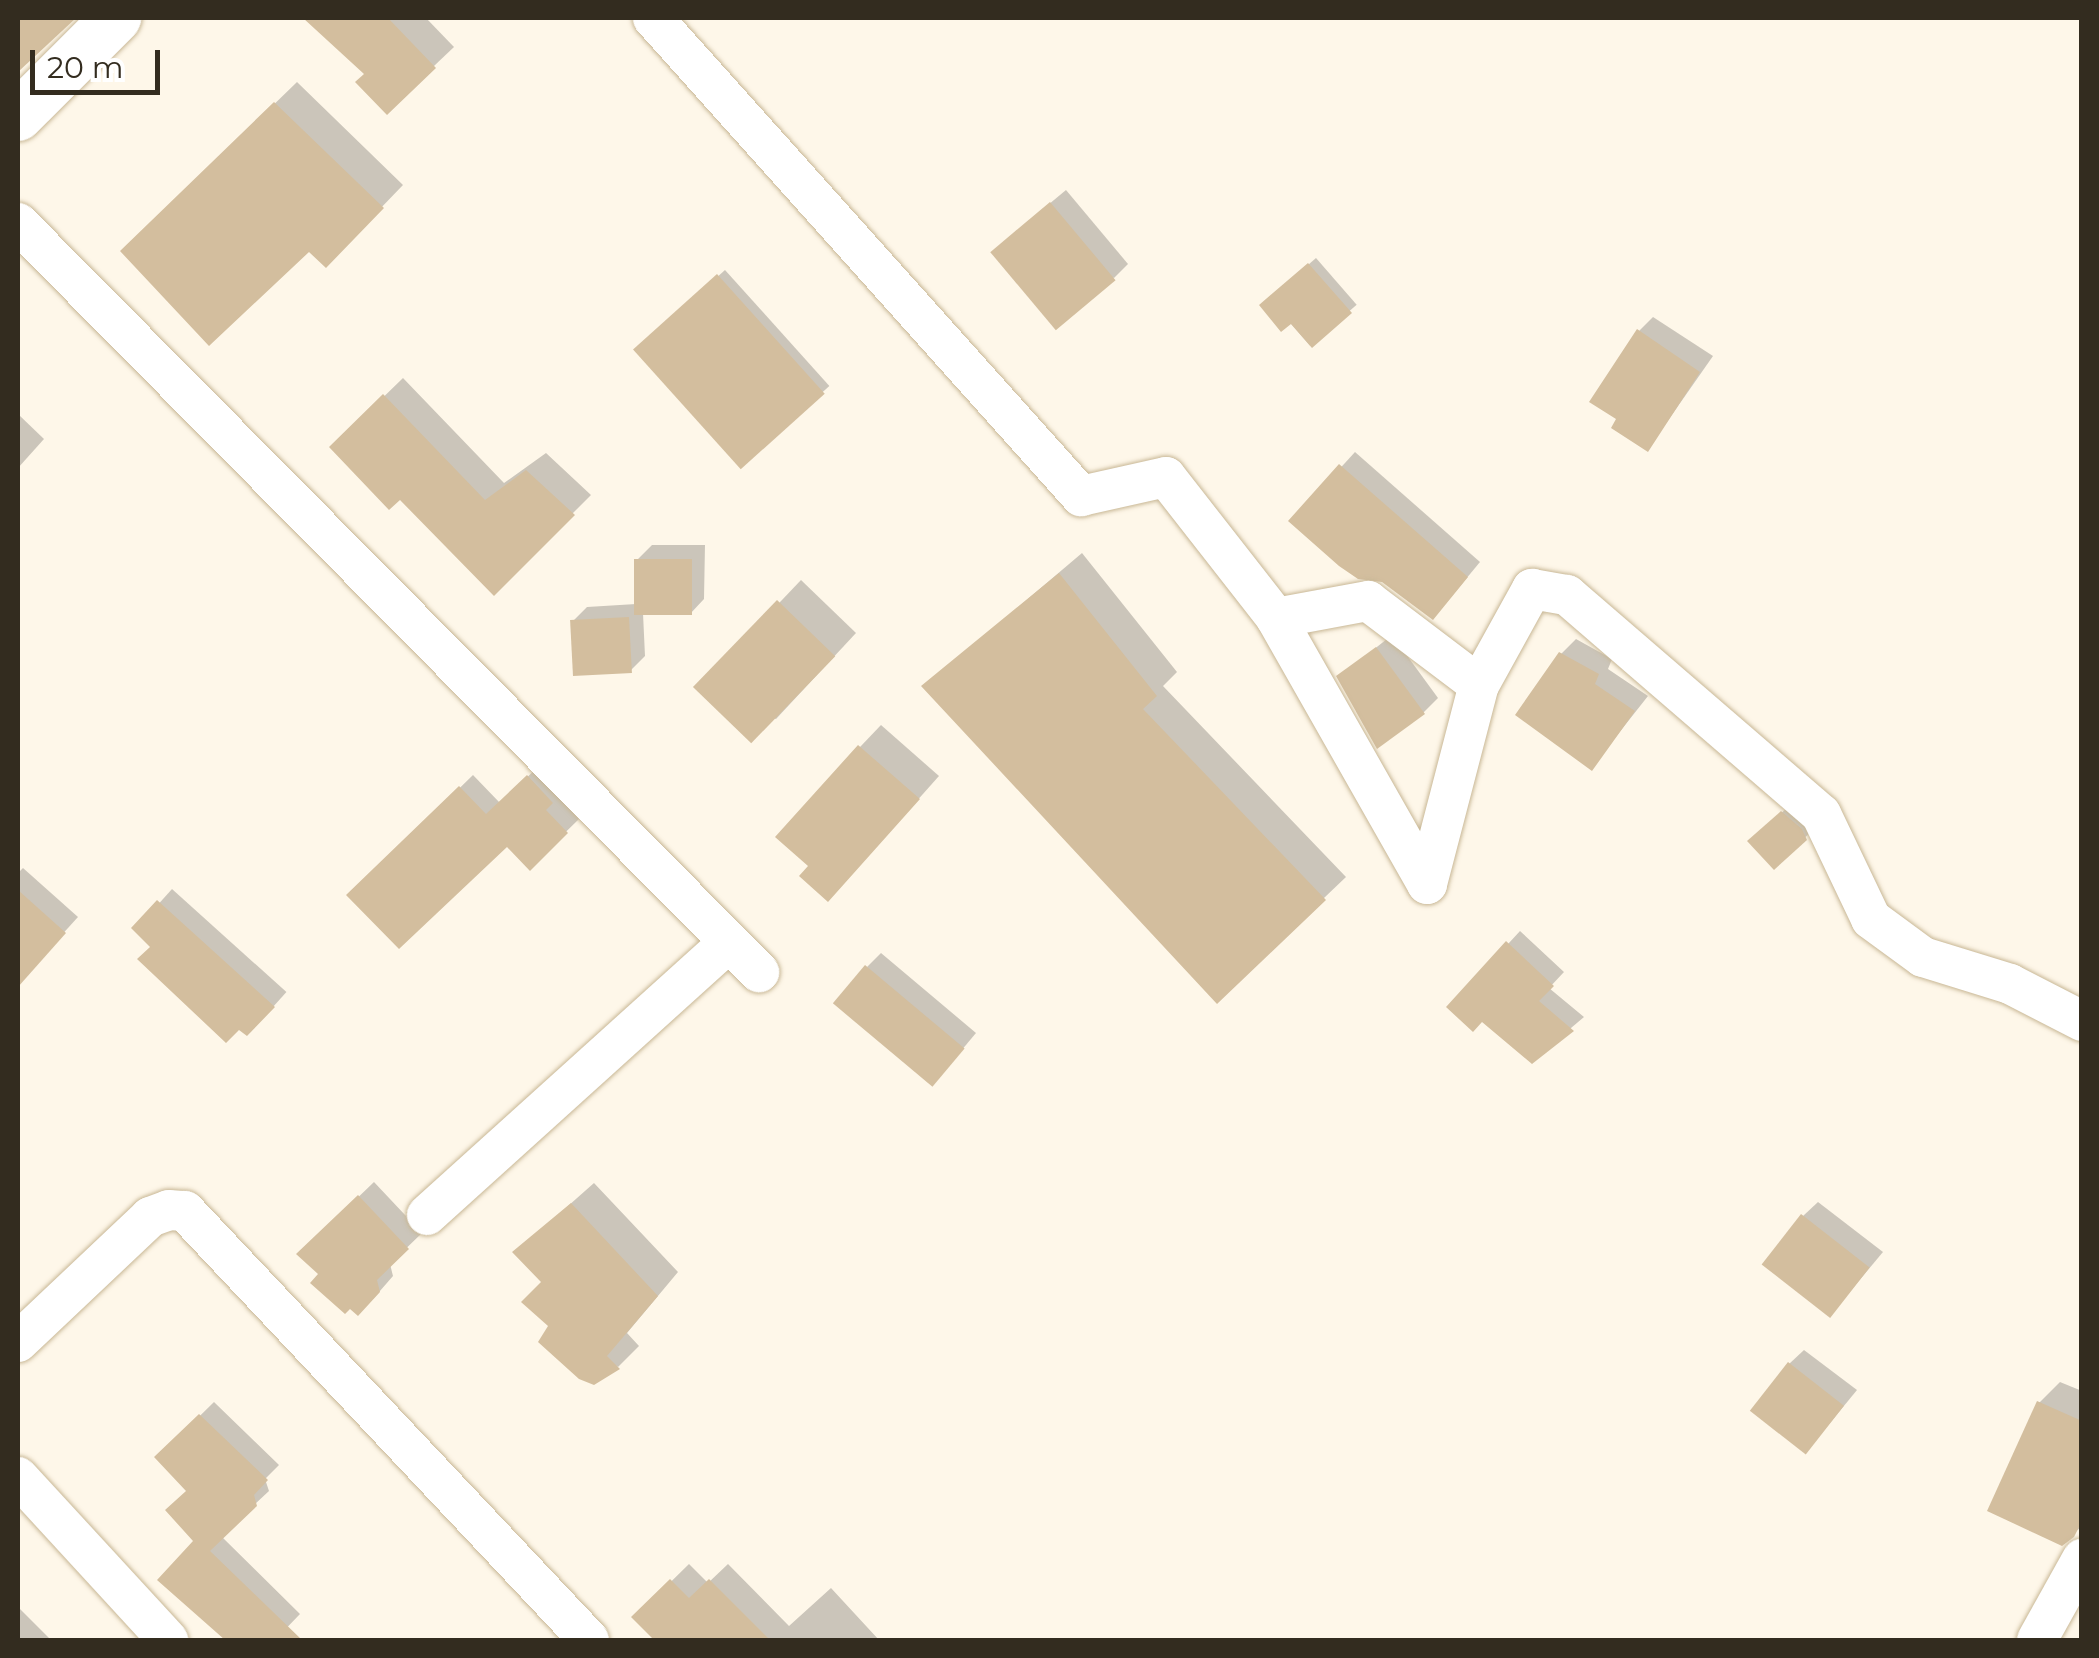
<!DOCTYPE html>
<html>
<head>
<meta charset="utf-8">
<style>
	body { margin:0 }
	#map { position:relative; width:2099px; height:1658px; overflow:hidden; background:#fef7e9; font-family:Montserrat,sans-serif }
	div>[style] { position:absolute }
	[style*='--x'] { left:calc(var(--x)*1px); top:calc(var(--y)*1px); width:calc(var(--w)*1px); rotate:calc(var(--a)*1deg) }
	.shadow>* { inset:0; background:#0003; transform-origin:0 0 }
	.building>* { inset:0; background:#d3be9e; transform-origin:0 0 }
	.roads { filter:drop-shadow(0 0 2px #c8b795) drop-shadow(0 0 2px #c8b795) }
	.minor>* { height:40px; margin:-20px; padding:0 20px; transform-origin:20px; border-radius:20px; background:#fff }
	.tertiary>* { height:50px; margin:-25px; padding:0 25px; transform-origin:25px; border-radius:25px; background:#fff }
	span { translate:-50% -50%; white-space:nowrap; text-align:center; line-height:1.15; -webkit-text-stroke:9px #fff; paint-order:stroke }
	.frame { position:absolute; inset:0; border:20px solid #332c1f; pointer-events:none }
	.scale { position:absolute; left:30px; top:50px; width:130px; height:45px; box-sizing:border-box; border:5px solid #332c1f; border-top:0; padding-left:12px; font-size:30px; line-height:35px; white-space:nowrap; color:#332c1f; -webkit-text-stroke:8px #fff; paint-order:stroke }
</style>
</head>
<body>
<div id="map">
	<div class="shadow">
		<div style="clip-path:polygon(18px 18px,69px 18px,18px 68px)"></div>
		<div style="clip-path:polygon(307px 18px,426px 18px,454px 47px,434px 66px,368px 73px)"></div>
		<div style="clip-path:polygon(297px 82px,403px 185px,326px 265px,309px 248px,123px 251px)"></div>
		<div style="clip-path:polygon(1066px 190px,1128px 264px,1114px 278px,1008px 238px)"></div>
		<div style="left:1316px;top:258px;width:62px;height:62px;rotate:49deg"></div>
		<div style="left:725px;top:270px;width:156px;height:119px;rotate:48deg"></div>
		<div style="clip-path:polygon(1653px 317px,1713px 356px,1648px 449px,1639px 331px)"></div>
		<div style="clip-path:polygon(403px 378px,504px 483px,546px 453px,591px 495px,494px 592px,400px 496px,332px 447px)"></div>
		<div style="clip-path:polygon(18px 414px,44px 439px,18px 468px)"></div>
		<div style="clip-path:polygon(1355px 452px,1480px 562px,1446px 603px,1383px 579px,1292px 521px)"></div>
		<div style="clip-path:polygon(652px 545px,705px 545px,704px 599px,690px 614px,643px 613px,645px 656px,631px 670px,573px 621px,587px 607px,636px 604px,637px 560px)"></div>
		<div style="clip-path:polygon(1082px 553px,1177px 672px,1163px 686px,1346px 877px,1217px 1000px,925px 686px)"></div>
		<div style="clip-path:polygon(801px 580px,856px 633px,776px 719px,698px 688px)"></div>
		<div style="clip-path:polygon(1392px 635px,1438px 698px,1423px 713px,1339px 677px)"></div>
		<div style="clip-path:polygon(1576px 639px,1612px 659px,1608px 669px,1648px 696px,1592px 767px,1561px 654px)"></div>
		<div style="clip-path:polygon(881px 725px,939px 776px,849px 877px,811px 866px,860px 747px)"></div>
		<div style="clip-path:polygon(541px 764px,557px 796px,579px 819px,530px 867px,507px 844px,350px 895px,473px 775px,500px 803px)"></div>
		<div style="left:1789px;top:806px;width:34px;height:52px;rotate:47deg"></div>
		<div style="clip-path:polygon(23px 868px,78px 917px,18px 983px,18px 873px)"></div>
		<div style="left:172px;top:889px;width:154px;height:54px;rotate:42deg"></div>
		<div style="clip-path:polygon(1520px 931px,1564px 972px,1549px 988px,1584px 1017px,1532px 1061px,1482px 1019px,1450px 1007px)"></div>
		<div style="clip-path:polygon(881px 953px,976px 1033px,945px 1070px,867px 967px)"></div>
		<div style="clip-path:polygon(374px 1182px,422px 1233px,390px 1264px,393px 1276px,373px 1299px,322px 1274px,299px 1254px)"></div>
		<div style="clip-path:polygon(594px 1183px,678px 1272px,627px 1333px,639px 1346px,618px 1367px,552px 1326px,544px 1282px,516px 1252px)"></div>
		<div style="clip-path:polygon(1818px 1202px,1883px 1252px,1832px 1313px,1803px 1216px)"></div>
		<div style="clip-path:polygon(1804px 1350px,1857px 1390px,1807px 1451px,1789px 1364px)"></div>
		<div style="clip-path:polygon(2060px 1382px,2082px 1391px,2082px 1526px,2072px 1535px,2039px 1403px)"></div>
		<div style="clip-path:polygon(214px 1402px,279px 1465px,265px 1479px,269px 1491px,221px 1536px,300px 1614px,275px 1640px,226px 1640px,160px 1580px,197px 1541px,189px 1490px,158px 1457px)"></div>
		<div style="clip-path:polygon(689px 1564px,708px 1583px,728px 1564px,789px 1626px,831px 1588px,879px 1640px,658px 1640px,635px 1617px)"></div>
		<div style="clip-path:polygon(19px 1608px,51px 1640px,18px 1640px)"></div>
	</div>
	<div class="building">
		<div style="clip-path:polygon(18px 18px,76px 18px,18px 72px)"></div>
		<div style="clip-path:polygon(303px 18px,388px 18px,436px 68px,387px 115px,355px 82px,364px 74px)"></div>
		<div style="clip-path:polygon(274px 102px,384px 208px,326px 268px,309px 252px,209px 346px,120px 251px)"></div>
		<div style="left:1050px;top:202px;width:102px;height:78px;rotate:50deg"></div>
		<div style="clip-path:polygon(1308px 263px,1352px 313px,1312px 348px,1291px 324px,1281px 332px,1259px 305px)"></div>
		<div style="left:717px;top:274px;width:161px;height:113px;rotate:48deg"></div>
		<div style="clip-path:polygon(1637px 329px,1700px 372px,1648px 452px,1611px 428px,1616px 419px,1589px 402px)"></div>
		<div style="clip-path:polygon(383px 394px,485px 500px,526px 470px,575px 515px,494px 596px,400px 500px,389px 510px,329px 447px)"></div>
		<div style="clip-path:polygon(1339px 464px,1468px 577px,1433px 620px,1382px 582px,1358px 579px,1339px 566px,1288px 521px)"></div>
		<div style="left:634px;top:559px;width:58px;height:56px"></div>
		<div style="clip-path:polygon(1059px 573px,1157px 696px,1143px 709px,1326px 900px,1217px 1004px,921px 686px)"></div>
		<div style="left:777px;top:600px;width:81px;height:121px;rotate:44deg"></div>
		<div style="left:629px;top:617px;width:56px;height:59px;rotate:87deg"></div>
		<div style="clip-path:polygon(1376px 647px,1425px 714px,1377px 749px,1336px 676px)"></div>
		<div style="clip-path:polygon(1559px 652px,1599px 674px,1595px 684px,1635px 711px,1592px 771px,1515px 715px)"></div>
		<div style="clip-path:polygon(858px 745px,920px 799px,828px 902px,799px 876px,808px 866px,775px 837px)"></div>
		<div style="clip-path:polygon(527px 775px,553px 803px,546px 810px,568px 833px,530px 871px,507px 847px,399px 949px,346px 895px,459px 786px,486px 814px)"></div>
		<div style="clip-path:polygon(1781px 811px,1802px 829px,1807px 840px,1774px 870px,1747px 841px)"></div>
		<div style="clip-path:polygon(18px 890px,66px 933px,18px 987px)"></div>
		<div style="clip-path:polygon(157px 900px,275px 1007px,247px 1036px,239px 1030px,226px 1043px,137px 959px,150px 947px,131px 928px)"></div>
		<div style="clip-path:polygon(1506px 941px,1554px 986px,1539px 1001px,1574px 1031px,1532px 1064px,1482px 1022px,1473px 1032px,1446px 1007px)"></div>
		<div style="left:865px;top:965px;width:130px;height:50px;rotate:40deg"></div>
		<div style="clip-path:polygon(358px 1195px,409px 1249px,377px 1280px,380px 1292px,358px 1316px,350px 1309px,345px 1314px,310px 1283px,318px 1274px,296px 1254px)"></div>
		<div style="clip-path:polygon(571px 1203px,658px 1296px,607px 1356px,620px 1369px,594px 1385px,579px 1379px,538px 1342px,548px 1326px,521px 1302px,541px 1282px,512px 1252px)"></div>
		<div style="left:1801px;top:1214px;width:87px;height:64px;rotate:38deg"></div>
		<div style="left:1788px;top:1362px;width:71px;height:62px;rotate:38deg"></div>
		<div style="clip-path:polygon(2037px 1401px,2082px 1421px,2082px 1521px,2074px 1537px,2062px 1546px,1987px 1511px)"></div>
		<div style="clip-path:polygon(199px 1414px,268px 1480px,254px 1495px,257px 1506px,210px 1551px,302px 1640px,225px 1640px,157px 1580px,193px 1541px,165px 1510px,186px 1491px,154px 1457px)"></div>
		<div style="clip-path:polygon(670px 1579px,689px 1598px,709px 1579px,770px 1640px,654px 1640px,631px 1617px)"></div>
	</div>
	<div class="roads">
		<div class="minor">
			<div style="--x:653;--y:18;--w:642;--a:48.16"></div>
			<div style="--x:1081;--y:496;--w:87;--a:-12.6"></div>
			<div style="--x:1166;--y:477;--w:179;--a:52"></div>
			<div style="--x:1276;--y:618;--w:94;--a:-10.5"></div>
			<div style="--x:1368;--y:601;--w:139;--a:37.1"></div>
			<div style="--x:1479;--y:685;--w:110;--a:-61.1"></div>
			<div style="--x:1532;--y:589;--w:36;--a:10"></div>
			<div style="--x:1567;--y:595;--w:335;--a:40.8"></div>
			<div style="--x:1821;--y:814;--w:116;--a:64.5"></div>
			<div style="--x:1871;--y:919;--w:64;--a:36.2"></div>
			<div style="--x:1923;--y:957;--w:91;--a:17.2"></div>
			<div style="--x:2010;--y:984;--w:81;--a:27.2"></div>
			<div style="--x:18;--y:223;--w:1054;--a:45.31"></div>
			<div style="--x:1276;--y:618;--w:306;--a:60.4"></div>
			<div style="--x:1427;--y:884;--w:206;--a:-75.4"></div>
			<div style="--x:427;--y:1215;--w:407;--a:-42.1"></div>
			<div style="--x:18;--y:1342;--w:182;--a:-43.4"></div>
			<div style="--x:150;--y:1217;--w:20;--a:-20"></div>
			<div style="--x:169;--y:1210;--w:16;--a:4"></div>
			<div style="--x:185;--y:1211;--w:589;--a:46.72"></div>
			<div style="--x:18;--y:1477;--w:222;--a:47.4"></div>
			<div style="--x:2037;--y:1640;--w:93;--a:-60.9"></div>
		</div>
		<div class="tertiary">
			<div style="--x:18;--y:116;--w:139;--a:-45"></div>
		</div>
	</div>
	<div class="frame"></div>
	<div class="scale">20 m</div>
</div>
</body>
</html>
